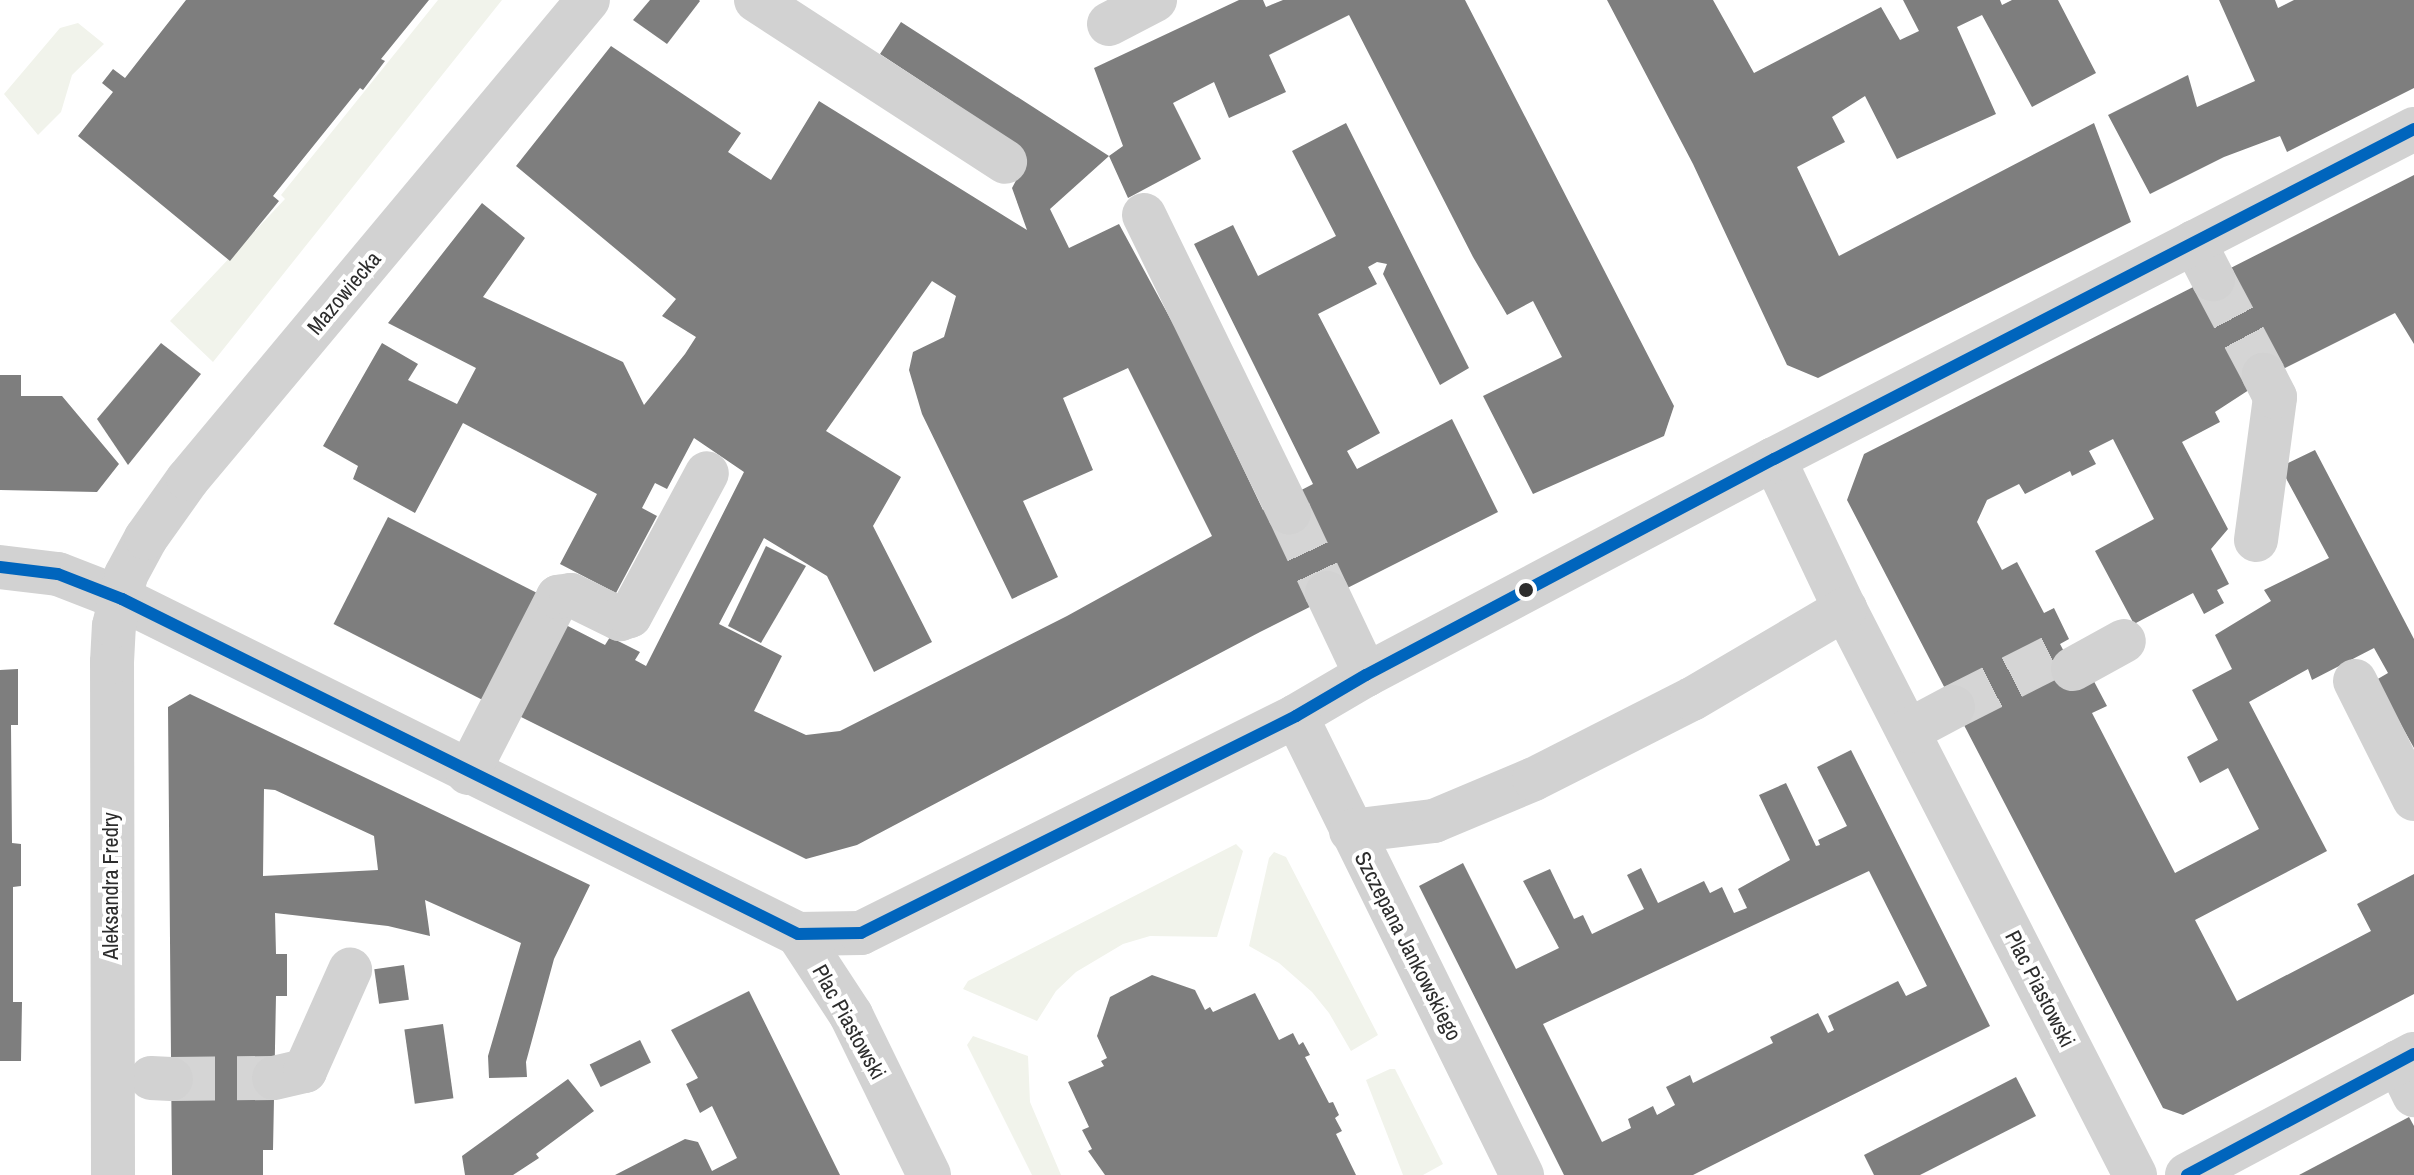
<!DOCTYPE html>
<html>
<head>
<meta charset="utf-8">
<style>
	body { margin:0 }
	#map { position:relative; width:2414px; height:1175px; overflow:hidden; background:#fff; font-family:"Archivo Narrow",sans-serif }
	div>[style] { position:absolute }
	[style*='--x'] { left:calc(var(--x)*1px); top:calc(var(--y)*1px); width:calc(var(--w)*1px); rotate:calc(var(--a)*1deg) }
	.green>* { inset:0; background:#f1f3eb }
	.building>* { inset:0; background:#7e7e7e; transform-origin:0 0 }
	.minor-tunnel>* { height:44px; margin-top:-22px; transform-origin:0; background:repeating-linear-gradient(90deg,#d5d5d5 0 44px,transparent 0 66px) }
	.minor>* { height:44px; margin:-22px; padding:0 22px; transform-origin:22px; border-radius:22px; background:#d2d2d2 }
	.bus-1>* { height:12px; margin:-6px; padding:0 6px; transform-origin:6px; border-radius:6px; background:#0065bd }
	.dots>* { width:22px; height:22px; translate:-50% -50%; box-sizing:border-box; border:4px solid #fff; border-radius:50% }
	span { translate:-50% -50%; white-space:nowrap; text-align:center; line-height:1.15; -webkit-text-stroke:8px #fff; paint-order:stroke }
	.street-label { font-size:22px; color:#2d2d2d }
</style>
</head>
<body>
<div id="map">
	<div class="green">
		<div style="clip-path:polygon(438px 0,502px 0,213px 362px,170px 321px,285px 199px,281px 195px)"></div>
		<div style="clip-path:polygon(78px 23px,104px 44px,72px 75px,61px 112px,38px 135px,4px 94px,60px 28px)"></div>
		<div style="clip-path:polygon(1236px 844px,1243px 851px,1217px 937px,1150px 936px,1123px 944px,1076px 972px,1056px 991px,1037px 1021px,963px 989px,968px 981px)"></div>
		<div style="clip-path:polygon(1274px 852px,1286px 857px,1378px 1035px,1351px 1051px,1329px 1013px,1312px 992px,1279px 963px,1249px 946px,1269px 858px)"></div>
		<div style="clip-path:polygon(973px 1036px,1028px 1056px,1030px 1102px,1061px 1175px,1032px 1175px,967px 1045px)"></div>
		<div style="clip-path:polygon(1390px 1069px,1395px 1069px,1443px 1164px,1423px 1175px,1403px 1175px,1366px 1080px)"></div>
	</div>
	<div class="building">
		<div style="clip-path:polygon(186px 0,429px 0,381px 59px,385px 61px,363px 90px,360px 88px,273px 196px,279px 201px,230px 261px,78px 136px,113px 92px,102px 83px,113px 69px,125px 78px)"></div>
		<div style="clip-path:polygon(650px 0,699px 0,700px 1px,667px 44px,633px 20px)"></div>
		<div style="clip-path:polygon(evenodd,1239px 0,1263px 0,1266px 7px,1283px 0,1465px 0,1674px 406px,1664px 436px,1533px 494px,1483px 396px,1562px 357px,1533px 301px,1507px 315px,1473px 257px,1349px 15px,1269px 55px,1286px 92px,1229px 118px,1214px 82px,1173px 103px,1201px 159px,1128px 198px,1109px 156px,1050px 209px,1069px 248px,1119px 224px,1183px 342px,1263px 510px,1313px 484px,1194px 244px,1233px 225px,1258px 276px,1336px 236px,1292px 151px,1346px 123px,1469px 368px,1440px 385px,1383px 274px,1387px 264px,1377px 262px,1368px 267px,1377px 284px,1318px 314px,1380px 433px,1347px 451px,1357px 469px,1452px 419px,1498px 512px,1260px 632px,857px 845px,806px 859px,511px 712px,558px 621px,605px 645px,610px 637px,640px 652px,635px 660px,646px 666px,744px 472px,694px 438px,667px 489px,655px 483px,642px 508px,657px 516px,616px 593px,560px 564px,597px 494px,463px 423px,415px 513px,353px 479px,358px 466px,323px 446px,382px 343px,418px 364px,408px 380px,457px 404px,476px 368px,388px 323px,482px 203px,525px 238px,483px 297px,623px 362px,644px 405px,685px 354px,696px 337px,662px 316px,676px 299px,516px 166px,611px 46px,741px 133px,728px 152px,771px 180px,819px 101px,1027px 230px,1012px 188px,1027px 160px,948px 111px,953px 102px,880px 54px,901px 22px,1109px 156px,1123px 146px,1094px 68px,1239px 0,932px 281px,956px 296px,944px 337px,913px 352px,909px 370px,922px 414px,1012px 599px,1058px 577px,1023px 501px,1093px 470px,1063px 398px,1128px 368px,1212px 536px,1067px 616px,840px 731px,806px 735px,754px 711px,782px 656px,719px 624px,764px 538px,827px 576px,874px 672px,932px 642px,873px 526px,901px 477px,826px 431px,932px 281px)"></div>
		<div style="clip-path:polygon(1607px 0,1713px 0,1754px 73px,1881px 7px,1900px 40px,1919px 31px,1903px 0,2000px 0,2002px 5px,2012px 0,2058px 0,2096px 73px,2032px 107px,1982px 15px,1957px 27px,1996px 114px,1897px 159px,1865px 96px,1832px 117px,1845px 142px,1797px 167px,1839px 256px,2094px 123px,2131px 222px,1818px 378px,1787px 365px,1693px 164px)"></div>
		<div style="clip-path:polygon(2219px 0,2275px 0,2278px 8px,2294px 0,2414px 0,2414px 88px,2287px 152px,2280px 136px,2224px 157px,2150px 194px,2108px 115px,2188px 75px,2197px 107px,2255px 81px)"></div>
		<div style="clip-path:polygon(2414px 175px,2414px 344px,2395px 313px,2275px 373px,2215px 412px,2220px 422px,2182px 442px,2228px 529px,2211px 549px,2229px 584px,2217px 590px,2224px 603px,2204px 614px,2193px 593px,2134px 624px,2095px 551px,2154px 519px,2113px 439px,2089px 451px,2096px 464px,2072px 476px,2070px 471px,2025px 494px,2019px 484px,1987px 500px,1977px 522px,2002px 570px,2017px 562px,2044px 613px,2054px 608px,2069px 639px,2060px 644px,2068px 659px,2088px 670px,2107px 706px,2092px 713px,2175px 873px,2259px 829px,2228px 768px,2200px 783px,2187px 757px,2218px 740px,2192px 690px,2232px 669px,2215px 635px,2271px 601px,2264px 590px,2329px 558px,2280px 467px,2315px 450px,2414px 639px,2414px 748px,2376px 680px,2388px 673px,2374px 648px,2312px 680px,2308px 669px,2249px 702px,2327px 851px,2195px 920px,2237px 1001px,2371px 931px,2357px 904px,2414px 874px,2414px 994px,2183px 1115px,2163px 1108px,1847px 500px,1864px 454px)"></div>
		<div style="clip-path:polygon(161px 343px,201px 374px,128px 465px,97px 419px)"></div>
		<div style="clip-path:polygon(0 375px,21px 375px,21px 396px,62px 396px,119px 464px,97px 492px,0 490px)"></div>
		<div style="left:388px;top:517px;width:174px;height:120px;rotate:27deg"></div>
		<div style="clip-path:polygon(766px 546px,806px 566px,761px 643px,728px 626px)"></div>
		<div style="clip-path:polygon(18px 669px,18px 725px,11px 725px,12px 843px,21px 844px,21px 886px,13px 887px,13px 1002px,22px 1002px,21px 1061px,0 1061px,0 670px)"></div>
		<div style="clip-path:polygon(evenodd,190px 694px,590px 885px,554px 959px,526px 1062px,527px 1077px,489px 1078px,488px 1056px,521px 943px,425px 900px,430px 936px,388px 926px,275px 913px,276px 954px,287px 954px,287px 996px,276px 996px,273px 1150px,263px 1150px,263px 1175px,172px 1175px,168px 707px,190px 694px,264px 789px,275px 790px,374px 836px,378px 870px,263px 876px,264px 789px)"></div>
		<div style="clip-path:polygon(evenodd,1851px 750px,1990px 1026px,1693px 1175px,1564px 1175px,1419px 886px,1463px 863px,1516px 969px,1559px 948px,1523px 881px,1550px 869px,1574px 919px,1583px 915px,1592px 934px,1644px 909px,1627px 875px,1641px 868px,1658px 903px,1704px 881px,1710px 893px,1722px 887px,1734px 913px,1747px 908px,1738px 889px,1790px 860px,1759px 795px,1786px 783px,1816px 846px,1820px 845px,1818px 840px,1847px 826px,1817px 767px,1851px 750px,1869px 871px,1927px 986px,1906px 996px,1898px 981px,1828px 1016px,1834px 1030px,1828px 1033px,1818px 1013px,1770px 1037px,1773px 1043px,1693px 1083px,1690px 1075px,1666px 1087px,1675px 1105px,1657px 1115px,1653px 1106px,1628px 1119px,1631px 1128px,1602px 1142px,1543px 1024px,1869px 871px)"></div>
		<div style="left:404px;top:965px;width:35px;height:30px;rotate:82deg"></div>
		<div style="clip-path:polygon(1152px 975px,1195px 990px,1205px 1010px,1210px 1007px,1213px 1012px,1255px 993px,1279px 1040px,1293px 1033px,1299px 1045px,1303px 1042px,1310px 1055px,1305px 1057px,1329px 1103px,1333px 1102px,1339px 1115px,1335px 1118px,1342px 1131px,1336px 1134px,1356px 1175px,1105px 1175px,1088px 1151px,1092px 1149px,1082px 1130px,1089px 1127px,1068px 1082px,1104px 1066px,1101px 1061px,1107px 1058px,1097px 1036px,1110px 997px)"></div>
		<div style="clip-path:polygon(749px 991px,840px 1175px,615px 1175px,685px 1139px,698px 1142px,712px 1171px,737px 1158px,712px 1106px,700px 1113px,686px 1084px,698px 1078px,671px 1030px)"></div>
		<div style="left:443px;top:1024px;width:75px;height:39px;rotate:82deg"></div>
		<div style="left:640px;top:1040px;width:25px;height:56px;rotate:64deg"></div>
		<div style="clip-path:polygon(2016px 1077px,2036px 1116px,1920px 1175px,1874px 1175px,1864px 1155px)"></div>
		<div style="clip-path:polygon(568px 1079px,594px 1111px,536px 1154px,539px 1158px,513px 1175px,465px 1175px,462px 1156px)"></div>
		<div style="clip-path:polygon(2409px 1117px,2414px 1126px,2414px 1175px,2299px 1175px)"></div>
	</div>
	<div class="minor-tunnel">
		<div style="--x:2213;--y:279;--w:109;--a:62"></div>
		<div style="--x:1289;--y:512;--w:89;--a:64.9"></div>
		<div style="--x:1953;--y:707;--w:124;--a:-26.8"></div>
		<div style="--x:171;--y:1079;--w:103;--a:-0.6"></div>
	</div>
	<div class="minor">
		<div style="--x:756;--y:0;--w:297;--a:33"></div>
		<div style="--x:1109;--y:24;--w:52;--a:-27.6"></div>
		<div style="--x:1144;--y:215;--w:331;--a:64"></div>
		<div style="--x:2194;--y:242;--w:42;--a:62.8"></div>
		<div style="--x:1774;--y:459;--w:166;--a:64.7"></div>
		<div style="--x:1845;--y:609;--w:636;--a:62.87"></div>
		<div style="--x:2256;--y:540;--w:144;--a:-82.4"></div>
		<div style="--x:2275;--y:397;--w:25;--a:-117"></div>
		<div style="--x:0;--y:567;--w:58;--a:6.9"></div>
		<div style="--x:58;--y:574;--w:69;--a:21.3"></div>
		<div style="--x:122;--y:599;--w:754;--a:26.36"></div>
		<div style="--x:798;--y:934;--w:63;--a:-0.9"></div>
		<div style="--x:861;--y:933;--w:486;--a:-26.5"></div>
		<div style="--x:1296;--y:716;--w:81;--a:-30.4"></div>
		<div style="--x:1366;--y:675;--w:462;--a:-27.9"></div>
		<div style="--x:1774;--y:459;--w:720;--a:-27.28"></div>
		<div style="--x:1327;--y:593;--w:91;--a:64.6"></div>
		<div style="--x:2073;--y:669;--w:58;--a:-28.8"></div>
		<div style="--x:2355;--y:681;--w:132;--a:63.4"></div>
		<div style="--x:1296;--y:716;--w:512;--a:63.79"></div>
		<div style="--x:1908;--y:731;--w:51;--a:-28.1"></div>
		<div style="--x:468;--y:773;--w:198;--a:-62.9"></div>
		<div style="--x:558;--y:597;--w:13;--a:-9"></div>
		<div style="--x:571;--y:595;--w:55;--a:26.1"></div>
		<div style="--x:620;--y:619;--w:10;--a:-17"></div>
		<div style="--x:630;--y:616;--w:162;--a:-61.7"></div>
		<div style="--x:1351;--y:831;--w:84;--a:-6.9"></div>
		<div style="--x:1434;--y:821;--w:108;--a:-22.8"></div>
		<div style="--x:1534;--y:779;--w:177;--a:-26.9"></div>
		<div style="--x:1692;--y:699;--w:178;--a:-30.5"></div>
		<div style="--x:798;--y:934;--w:97;--a:56.8"></div>
		<div style="--x:851;--y:1015;--w:178;--a:64"></div>
		<div style="--x:2398;--y:1062;--w:37;--a:64"></div>
		<div style="--x:151;--y:1078;--w:20;--a:3"></div>
		<div style="--x:274;--y:1078;--w:32;--a:-13"></div>
		<div style="--x:305;--y:1071;--w:111;--a:-66"></div>
		<div style="--x:113;--y:1175;--w:513;--a:-90.11"></div>
		<div style="--x:112;--y:662;--w:36;--a:-87"></div>
		<div style="--x:114;--y:626;--w:52;--a:-76.8"></div>
		<div style="--x:126;--y:575;--w:42;--a:-61.6"></div>
		<div style="--x:146;--y:538;--w:72;--a:-54.6"></div>
		<div style="--x:188;--y:479;--w:624;--a:-50.14"></div>
		<div style="--x:2187;--y:1175;--w:257;--a:-28.1"></div>
	</div>
	<div class="bus-1">
		<div style="--x:0;--y:567;--w:58;--a:6.9"></div>
		<div style="--x:58;--y:574;--w:69;--a:21.3"></div>
		<div style="--x:122;--y:599;--w:754;--a:26.36"></div>
		<div style="--x:798;--y:934;--w:63;--a:-0.9"></div>
		<div style="--x:861;--y:933;--w:486;--a:-26.5"></div>
		<div style="--x:1296;--y:716;--w:81;--a:-30.4"></div>
		<div style="--x:1366;--y:675;--w:462;--a:-27.9"></div>
		<div style="--x:1774;--y:459;--w:720;--a:-27.28"></div>
		<div style="--x:2187;--y:1175;--w:257;--a:-28.1"></div>
	</div>
	<div class="dots">
		<div style="left:1526px;top:590px;background:#2d2d2d"></div>
	</div>
	<div class="street-label">
		<span style="left:344px;top:293px;rotate:-50deg">Mazowiecka</span>
		<span style="left:111px;top:886px;rotate:-90deg">Aleksandra Fredry</span>
		<span style="left:1408px;top:946px;rotate:63deg">Szczepana Jankowskiego</span>
		<span style="left:2040px;top:989px;rotate:63deg">Plac Piastowski</span>
		<span style="left:849px;top:1022px;rotate:61deg">Plac Piastowski</span>
	</div>
</div>
</body>
</html>
